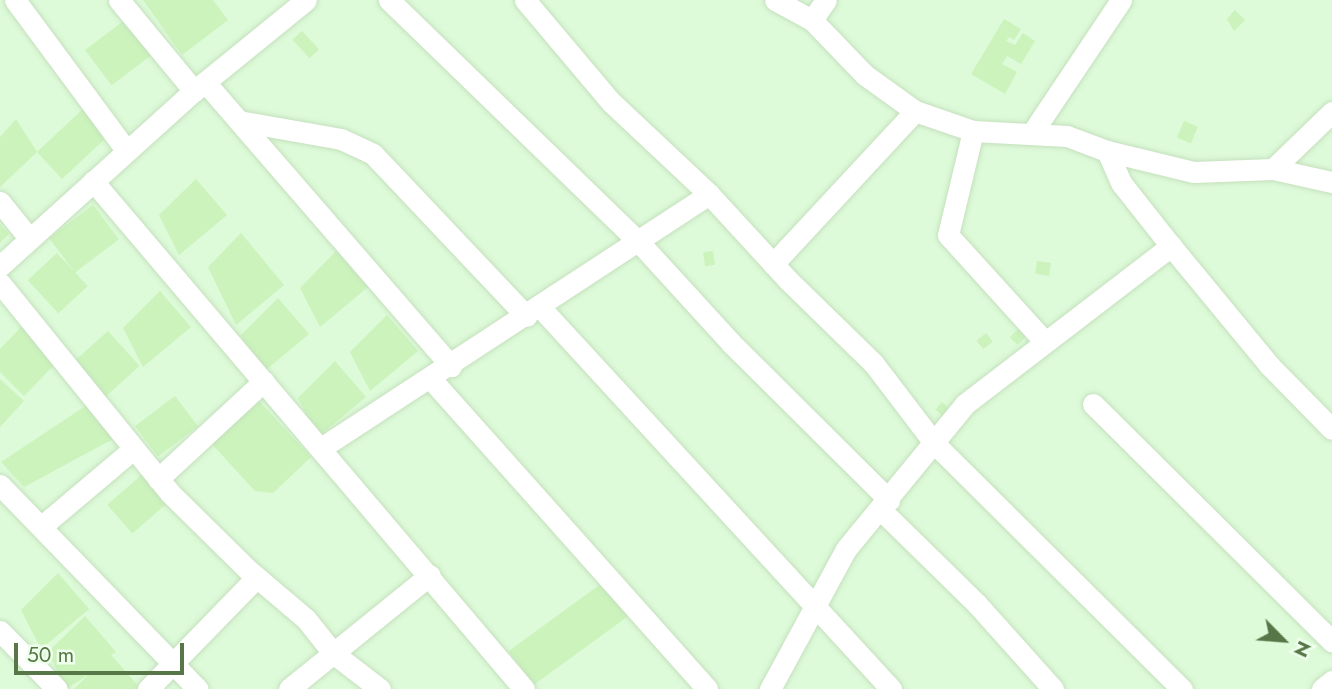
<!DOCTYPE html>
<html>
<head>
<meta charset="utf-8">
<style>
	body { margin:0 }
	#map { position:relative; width:1332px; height:689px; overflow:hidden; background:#e7fde5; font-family:Jost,sans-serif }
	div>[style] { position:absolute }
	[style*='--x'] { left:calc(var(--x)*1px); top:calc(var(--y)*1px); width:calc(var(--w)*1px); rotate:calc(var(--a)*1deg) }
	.residential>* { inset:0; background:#ddfad9; transform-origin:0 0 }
	.building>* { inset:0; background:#ccf3bc; transform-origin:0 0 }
	.roads { filter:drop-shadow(0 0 2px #c5e0bd) drop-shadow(0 0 2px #c5e0bd) }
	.street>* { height:21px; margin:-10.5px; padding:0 10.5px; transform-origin:10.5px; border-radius:10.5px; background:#fff }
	span { translate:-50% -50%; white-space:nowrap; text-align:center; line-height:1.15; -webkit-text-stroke:7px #eeffec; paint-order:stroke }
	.north { position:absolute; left:1248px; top:605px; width:70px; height:70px; -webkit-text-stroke:5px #eeffec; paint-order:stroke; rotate:115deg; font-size:19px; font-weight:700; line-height:28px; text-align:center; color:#587749 }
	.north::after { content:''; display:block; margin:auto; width:24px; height:32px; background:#587749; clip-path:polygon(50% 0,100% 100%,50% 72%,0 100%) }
	.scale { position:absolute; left:14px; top:643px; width:170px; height:32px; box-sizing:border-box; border:4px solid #587749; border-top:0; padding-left:9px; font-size:21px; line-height:24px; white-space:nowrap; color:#587749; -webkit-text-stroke:5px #eeffec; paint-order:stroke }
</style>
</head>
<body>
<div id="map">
	<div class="residential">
		<div style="left:0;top:0;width:1332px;height:689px"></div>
	</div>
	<div class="building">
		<div style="clip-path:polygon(143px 0,213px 0,228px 20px,182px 55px)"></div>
		<div style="clip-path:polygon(1235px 10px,1245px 20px,1234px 31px,1227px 19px)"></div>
		<div style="clip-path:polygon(1004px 19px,1021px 29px,1014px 40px,1009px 37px,1006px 41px,1015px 45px,1023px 33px,1035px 41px,1021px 64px,1007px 56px,1002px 64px,1017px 72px,1005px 94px,971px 74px)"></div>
		<div style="left:125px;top:20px;width:44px;height:50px;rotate:53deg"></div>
		<div style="left:302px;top:31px;width:25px;height:13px;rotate:47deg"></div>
		<div style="clip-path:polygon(84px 108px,109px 135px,62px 179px,37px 152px,0 187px,0 137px,16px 119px,37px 152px)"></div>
		<div style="left:1184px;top:121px;width:15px;height:18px;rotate:23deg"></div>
		<div style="clip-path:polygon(196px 179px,227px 215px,179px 255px,159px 215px)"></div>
		<div style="left:93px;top:205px;width:43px;height:55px;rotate:53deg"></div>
		<div style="clip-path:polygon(0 224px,9px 234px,0 243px)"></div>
		<div style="clip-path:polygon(241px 233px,284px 285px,236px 325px,208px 267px)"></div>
		<div style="clip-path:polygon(336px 251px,368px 287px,320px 327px,300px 288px)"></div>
		<div style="left:713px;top:251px;width:14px;height:10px;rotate:82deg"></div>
		<div style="left:57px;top:253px;width:45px;height:40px;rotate:47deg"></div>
		<div style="left:1037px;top:261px;width:14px;height:13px;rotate:8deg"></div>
		<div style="clip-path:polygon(160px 291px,191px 327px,143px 367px,123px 328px)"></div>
		<div style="clip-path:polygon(278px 298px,309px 334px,261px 374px,241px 335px)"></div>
		<div style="clip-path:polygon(387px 315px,418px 351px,370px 391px,350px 352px)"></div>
		<div style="clip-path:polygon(22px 326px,58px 361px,24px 396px,0 372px,0 349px)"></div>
		<div style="left:1019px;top:328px;width:11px;height:13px;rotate:45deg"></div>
		<div style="left:108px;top:331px;width:47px;height:52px;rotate:48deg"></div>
		<div style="left:986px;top:333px;width:11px;height:12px;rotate:52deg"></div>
		<div style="clip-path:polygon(335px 361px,366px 397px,318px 437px,298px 398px)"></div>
		<div style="clip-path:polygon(0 379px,24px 401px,0 427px)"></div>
		<div style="left:175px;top:396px;width:38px;height:50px;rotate:53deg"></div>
		<div style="clip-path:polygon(257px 399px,311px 457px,273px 493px,255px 491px,210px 442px)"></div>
		<div style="left:942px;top:402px;width:9px;height:10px;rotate:41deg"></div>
		<div style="clip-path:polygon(90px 403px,113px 439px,24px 487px,1px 462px)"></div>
		<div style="left:145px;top:472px;width:38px;height:50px;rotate:49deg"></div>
		<div style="clip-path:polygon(58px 573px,89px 609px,41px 649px,21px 610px)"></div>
		<div style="left:605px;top:581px;width:42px;height:119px;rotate:54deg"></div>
		<div style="clip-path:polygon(85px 616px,116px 652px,111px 655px,141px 689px,74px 689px,88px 675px,66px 689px,48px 652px)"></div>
	</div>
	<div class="roads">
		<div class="street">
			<div style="--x:15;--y:0;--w:187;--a:53.5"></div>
			<div style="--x:119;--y:0;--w:118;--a:50.5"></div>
			<div style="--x:389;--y:0;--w:347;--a:44.1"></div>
			<div style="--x:638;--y:241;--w:138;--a:47.6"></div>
			<div style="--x:731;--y:343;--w:223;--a:44.8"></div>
			<div style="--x:525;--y:0;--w:133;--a:49.9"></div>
			<div style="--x:611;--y:102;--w:134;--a:43.2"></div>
			<div style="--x:709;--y:194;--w:117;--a:47.4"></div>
			<div style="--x:788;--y:280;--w:120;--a:44.3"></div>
			<div style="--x:874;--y:364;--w:101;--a:52.7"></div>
			<div style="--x:935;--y:444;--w:348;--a:44.8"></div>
			<div style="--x:775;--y:0;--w:42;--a:28.4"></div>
			<div style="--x:812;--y:20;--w:76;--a:46.1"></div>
			<div style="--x:865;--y:75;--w:62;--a:35.8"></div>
			<div style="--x:915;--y:111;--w:61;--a:19"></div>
			<div style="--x:973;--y:131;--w:94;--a:3"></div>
			<div style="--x:1067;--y:136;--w:43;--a:20.6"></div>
			<div style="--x:1107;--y:151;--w:36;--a:66"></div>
			<div style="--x:1122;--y:184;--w:79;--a:51.7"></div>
			<div style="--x:1171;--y:246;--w:156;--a:50.5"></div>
			<div style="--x:1270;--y:366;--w:88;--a:45.5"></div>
			<div style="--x:812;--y:20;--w:24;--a:-55"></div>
			<div style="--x:205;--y:82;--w:376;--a:49.1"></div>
			<div style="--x:239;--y:121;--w:104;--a:10"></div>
			<div style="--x:341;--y:139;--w:35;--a:25"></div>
			<div style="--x:373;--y:154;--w:223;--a:46.6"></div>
			<div style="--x:973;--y:131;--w:107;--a:103.5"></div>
			<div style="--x:948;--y:235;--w:144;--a:47.8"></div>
			<div style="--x:1032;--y:133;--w:160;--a:-56.2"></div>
			<div style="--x:1107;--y:151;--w:89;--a:13.6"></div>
			<div style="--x:1194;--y:172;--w:79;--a:-2.2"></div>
			<div style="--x:1273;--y:169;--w:82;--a:-44"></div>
			<div style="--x:1273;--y:169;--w:60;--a:12.4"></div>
			<div style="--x:93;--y:181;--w:666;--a:49.69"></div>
			<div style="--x:0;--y:202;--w:46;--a:51.1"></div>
			<div style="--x:773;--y:264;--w:209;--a:-47.1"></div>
			<div style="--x:0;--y:266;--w:261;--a:-42.1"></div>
			<div style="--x:194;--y:91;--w:144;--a:-39.1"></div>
			<div style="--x:0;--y:283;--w:270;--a:51"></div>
			<div style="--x:170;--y:493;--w:108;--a:44.6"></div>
			<div style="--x:247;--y:569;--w:77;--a:40.3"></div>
			<div style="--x:306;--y:619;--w:43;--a:51.5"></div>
			<div style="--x:333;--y:653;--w:59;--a:37.5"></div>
			<div style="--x:540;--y:307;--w:519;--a:47.42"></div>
			<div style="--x:431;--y:379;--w:415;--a:48.3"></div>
			<div style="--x:1093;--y:404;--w:337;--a:44.8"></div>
			<div style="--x:321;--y:448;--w:464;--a:-33.2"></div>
			<div style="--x:158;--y:479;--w:144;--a:-42.8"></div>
			<div style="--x:0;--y:485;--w:284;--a:45.9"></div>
			<div style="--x:881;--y:510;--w:134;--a:44.4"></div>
			<div style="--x:977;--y:604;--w:114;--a:48.2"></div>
			<div style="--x:42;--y:526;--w:119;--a:-40.2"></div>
			<div style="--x:0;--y:631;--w:81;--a:45.5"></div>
			<div style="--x:148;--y:689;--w:156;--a:-45.8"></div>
			<div style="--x:289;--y:689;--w:181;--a:-39"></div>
			<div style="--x:770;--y:689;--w:159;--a:-61.5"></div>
			<div style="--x:846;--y:549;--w:188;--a:-50.6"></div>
			<div style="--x:965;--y:404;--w:260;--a:-37.5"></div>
			<div style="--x:1322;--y:689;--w:13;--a:-39"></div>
		</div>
	</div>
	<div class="north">N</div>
	<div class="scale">50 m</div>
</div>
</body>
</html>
